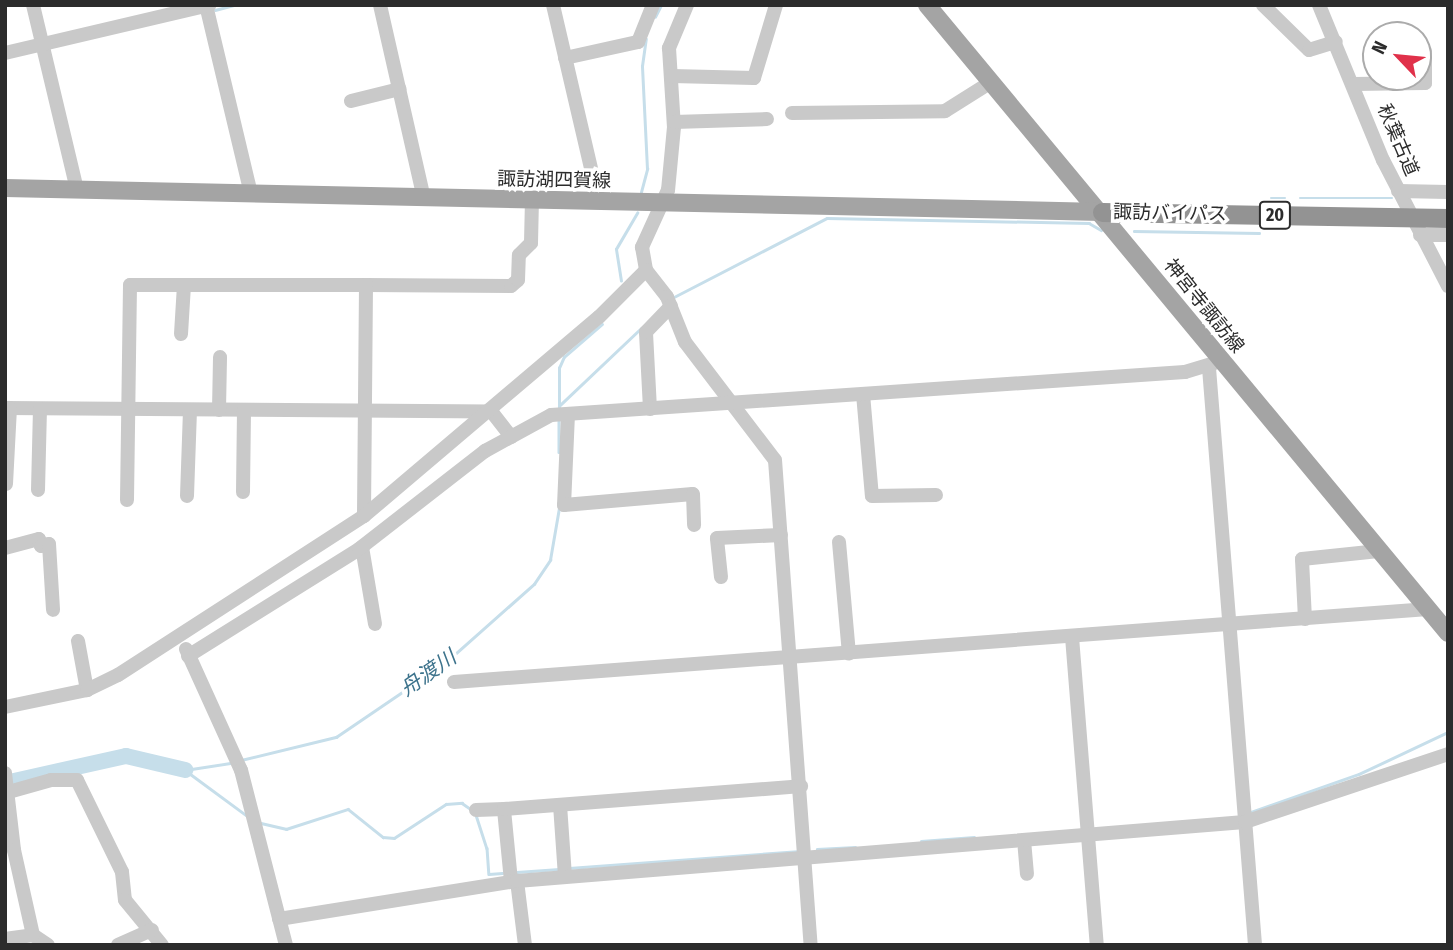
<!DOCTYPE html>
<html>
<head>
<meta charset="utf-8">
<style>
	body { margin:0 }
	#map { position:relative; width:1453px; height:950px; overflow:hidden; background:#fff; font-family:"Fira Sans Condensed","Noto Sans JP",sans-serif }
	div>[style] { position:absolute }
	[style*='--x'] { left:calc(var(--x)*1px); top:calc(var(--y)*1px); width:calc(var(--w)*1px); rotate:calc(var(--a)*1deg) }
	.stream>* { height:2.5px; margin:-1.25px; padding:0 1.25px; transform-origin:1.25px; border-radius:1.25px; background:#c6deea }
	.river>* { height:16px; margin:-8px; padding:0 8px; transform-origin:8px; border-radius:8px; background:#c6deea }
	.minor>* { height:14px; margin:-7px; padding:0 7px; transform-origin:7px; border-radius:7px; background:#c9c9c9 }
	.major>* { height:18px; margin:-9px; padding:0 9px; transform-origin:9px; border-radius:9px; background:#a4a4a4 }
	.highway>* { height:19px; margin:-9.5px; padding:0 9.5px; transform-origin:9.5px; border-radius:9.5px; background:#939393 }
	span { translate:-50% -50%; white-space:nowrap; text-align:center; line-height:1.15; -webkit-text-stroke:7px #fff; paint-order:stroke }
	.shield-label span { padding:2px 5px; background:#fff; border:2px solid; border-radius:5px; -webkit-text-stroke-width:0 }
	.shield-label { font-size:18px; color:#2c2c2c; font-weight:700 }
	.street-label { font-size:19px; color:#2c2c2c }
	.water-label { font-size:21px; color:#3d738c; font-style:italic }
	.frame { position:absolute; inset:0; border:7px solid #2c2c2c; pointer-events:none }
	.north { position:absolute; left:1362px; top:21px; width:70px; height:70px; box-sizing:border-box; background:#fff; border:2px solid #ababab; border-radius:50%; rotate:296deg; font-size:19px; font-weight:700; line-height:28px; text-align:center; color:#2c2c2c }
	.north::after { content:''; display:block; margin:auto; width:24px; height:32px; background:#e0314a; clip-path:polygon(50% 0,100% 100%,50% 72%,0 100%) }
</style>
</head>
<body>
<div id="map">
	<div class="stream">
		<div style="--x:215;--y:10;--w:20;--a:-15"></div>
		<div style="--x:655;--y:17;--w:13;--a:-63"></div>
		<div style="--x:641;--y:192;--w:24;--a:-75"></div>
		<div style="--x:647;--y:169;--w:103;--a:-92.8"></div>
		<div style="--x:642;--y:66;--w:27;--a:-82"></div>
		<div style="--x:1271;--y:198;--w:14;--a:0"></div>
		<div style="--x:1300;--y:198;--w:92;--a:0"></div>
		<div style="--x:1134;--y:231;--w:125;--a:0.9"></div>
		<div style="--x:621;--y:281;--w:32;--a:-99"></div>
		<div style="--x:616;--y:249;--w:42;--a:-59.7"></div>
		<div style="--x:672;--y:298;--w:174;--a:-27.3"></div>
		<div style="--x:827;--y:218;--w:262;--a:1.1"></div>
		<div style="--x:1089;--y:223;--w:14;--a:30"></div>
		<div style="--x:559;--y:406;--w:112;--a:-43.5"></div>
		<div style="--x:559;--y:410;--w:42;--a:-90"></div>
		<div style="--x:559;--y:368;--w:12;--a:-66"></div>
		<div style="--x:564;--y:357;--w:50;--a:-41"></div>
		<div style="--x:559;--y:420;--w:32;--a:90"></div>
		<div style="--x:241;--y:760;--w:98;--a:-13.6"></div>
		<div style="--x:336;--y:737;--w:132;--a:-34.2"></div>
		<div style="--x:445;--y:663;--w:119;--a:-41.6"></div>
		<div style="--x:534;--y:584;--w:29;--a:-56"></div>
		<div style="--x:550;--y:560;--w:53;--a:-80.2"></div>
		<div style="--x:185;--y:770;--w:47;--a:-8.7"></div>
		<div style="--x:185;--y:770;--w:76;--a:36.4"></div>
		<div style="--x:1251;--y:812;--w:114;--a:-19.4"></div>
		<div style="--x:1359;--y:774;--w:98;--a:-25.3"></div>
		<div style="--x:476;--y:815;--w:35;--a:72"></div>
		<div style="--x:487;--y:848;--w:26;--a:86"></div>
		<div style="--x:489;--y:874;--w:13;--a:-4"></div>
		<div style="--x:261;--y:823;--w:26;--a:13"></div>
		<div style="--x:286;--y:829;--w:65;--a:-17.9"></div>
		<div style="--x:348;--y:809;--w:45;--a:38.7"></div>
		<div style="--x:383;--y:837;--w:11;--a:5"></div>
		<div style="--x:394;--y:838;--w:62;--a:-33.2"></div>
		<div style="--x:446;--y:804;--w:16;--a:-4"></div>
		<div style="--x:462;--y:803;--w:12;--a:35"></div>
		<div style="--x:921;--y:841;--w:53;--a:-4.3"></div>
		<div style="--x:817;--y:849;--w:38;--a:-3"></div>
		<div style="--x:569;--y:868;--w:232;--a:-4.2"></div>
		<div style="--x:517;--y:872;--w:42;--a:-4.1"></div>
	</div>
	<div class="river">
		<div style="--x:5;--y:783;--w:124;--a:-12.6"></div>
		<div style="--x:126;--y:756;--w:61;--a:13.3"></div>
	</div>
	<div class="minor">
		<div style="--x:33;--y:5;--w:189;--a:76.6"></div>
		<div style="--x:206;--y:5;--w:194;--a:76.6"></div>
		<div style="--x:380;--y:5;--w:198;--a:77.2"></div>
		<div style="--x:553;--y:5;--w:202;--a:76.9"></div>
		<div style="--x:687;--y:5;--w:47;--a:112.7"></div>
		<div style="--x:669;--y:48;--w:79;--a:86.4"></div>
		<div style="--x:674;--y:127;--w:63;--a:95.4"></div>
		<div style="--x:668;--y:190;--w:63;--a:114.5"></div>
		<div style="--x:642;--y:247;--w:23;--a:80"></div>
		<div style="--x:646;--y:270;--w:34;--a:52"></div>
		<div style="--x:667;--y:297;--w:48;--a:68.2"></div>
		<div style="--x:685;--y:342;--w:148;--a:52.7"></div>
		<div style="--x:775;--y:460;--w:486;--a:85.8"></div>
		<div style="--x:1263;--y:5;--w:64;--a:44.4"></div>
		<div style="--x:1309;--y:50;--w:28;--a:-17"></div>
		<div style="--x:1319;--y:5;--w:168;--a:67.6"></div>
		<div style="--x:1383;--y:160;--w:142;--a:62.7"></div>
		<div style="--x:5;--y:53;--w:210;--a:-13.2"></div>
		<div style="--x:565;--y:58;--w:75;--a:-12.4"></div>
		<div style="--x:638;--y:42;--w:40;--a:-68"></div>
		<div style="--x:672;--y:76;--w:82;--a:1.4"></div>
		<div style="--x:754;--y:78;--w:76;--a:-73.2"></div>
		<div style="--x:1354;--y:84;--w:71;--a:-0.8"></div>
		<div style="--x:1425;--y:83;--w:32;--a:-90"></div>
		<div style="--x:351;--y:101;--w:50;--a:-13.8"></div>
		<div style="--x:792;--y:113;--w:153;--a:-0.7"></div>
		<div style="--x:945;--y:111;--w:54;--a:-32.2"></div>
		<div style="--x:674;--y:122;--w:93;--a:-1.8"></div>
		<div style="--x:1398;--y:191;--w:50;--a:1.1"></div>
		<div style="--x:1420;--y:235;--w:28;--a:0"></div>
		<div style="--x:366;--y:285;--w:145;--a:0.4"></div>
		<div style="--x:511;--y:286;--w:9;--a:-41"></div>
		<div style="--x:518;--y:280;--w:25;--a:-88"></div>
		<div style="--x:519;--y:255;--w:17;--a:-45"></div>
		<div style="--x:531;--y:243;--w:43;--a:-88.7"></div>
		<div style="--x:181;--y:334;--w:49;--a:-86.5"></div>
		<div style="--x:1209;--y:368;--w:579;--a:85.44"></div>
		<div style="--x:863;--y:394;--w:102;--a:85"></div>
		<div style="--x:872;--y:496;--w:64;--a:-0.9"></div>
		<div style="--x:5;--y:408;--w:486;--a:0.4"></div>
		<div style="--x:650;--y:409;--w:77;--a:-93"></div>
		<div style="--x:646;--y:332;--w:36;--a:-46"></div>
		<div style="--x:219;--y:410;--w:53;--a:-88.9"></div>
		<div style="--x:491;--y:411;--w:33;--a:52"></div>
		<div style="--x:568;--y:414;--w:91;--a:92.5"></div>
		<div style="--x:564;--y:505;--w:129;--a:-4.9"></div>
		<div style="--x:693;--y:494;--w:31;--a:88"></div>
		<div style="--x:6;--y:484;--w:76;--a:-87"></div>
		<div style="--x:38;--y:490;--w:81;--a:-88.6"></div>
		<div style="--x:243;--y:492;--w:82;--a:-89.3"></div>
		<div style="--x:187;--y:496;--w:86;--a:-88"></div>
		<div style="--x:127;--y:500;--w:215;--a:-89.2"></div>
		<div style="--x:130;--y:285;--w:236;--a:0"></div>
		<div style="--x:366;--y:285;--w:231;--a:90.5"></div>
		<div style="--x:839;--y:542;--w:112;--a:84.9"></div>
		<div style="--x:362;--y:547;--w:78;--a:80.4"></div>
		<div style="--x:5;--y:548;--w:35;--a:-15"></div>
		<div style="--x:39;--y:539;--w:7;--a:74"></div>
		<div style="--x:41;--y:546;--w:8;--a:-14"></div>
		<div style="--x:49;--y:544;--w:66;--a:86.5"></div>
		<div style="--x:721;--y:577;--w:39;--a:-96"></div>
		<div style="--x:717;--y:538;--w:64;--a:-2.7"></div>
		<div style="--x:1305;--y:619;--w:60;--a:-92.9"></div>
		<div style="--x:1302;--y:559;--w:77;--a:-5.9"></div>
		<div style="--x:1072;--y:637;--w:309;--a:85.4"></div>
		<div style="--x:78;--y:641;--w:50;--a:79.6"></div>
		<div style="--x:186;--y:649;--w:133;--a:65.6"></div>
		<div style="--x:241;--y:770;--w:181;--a:75.6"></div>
		<div style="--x:188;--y:656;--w:202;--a:-32"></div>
		<div style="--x:359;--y:549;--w:160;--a:-37.9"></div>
		<div style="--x:485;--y:451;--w:75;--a:-28.6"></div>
		<div style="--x:551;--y:415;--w:635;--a:-3.88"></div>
		<div style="--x:1185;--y:372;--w:39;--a:-17"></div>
		<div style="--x:454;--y:682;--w:977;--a:-4.29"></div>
		<div style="--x:5;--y:707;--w:84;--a:-11.7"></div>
		<div style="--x:87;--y:690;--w:34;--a:-26"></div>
		<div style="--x:118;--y:675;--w:293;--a:-32.9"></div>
		<div style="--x:364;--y:516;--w:308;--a:-40.3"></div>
		<div style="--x:599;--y:317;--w:66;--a:-45"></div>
		<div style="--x:5;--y:773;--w:78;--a:83.3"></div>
		<div style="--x:14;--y:850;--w:87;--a:77.4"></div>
		<div style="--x:33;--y:935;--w:18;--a:34"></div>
		<div style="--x:5;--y:793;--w:48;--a:-15.8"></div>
		<div style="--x:51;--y:780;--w:26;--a:0"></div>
		<div style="--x:77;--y:780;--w:102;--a:63.9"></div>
		<div style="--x:122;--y:872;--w:28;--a:84"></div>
		<div style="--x:125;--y:900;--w:58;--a:50.6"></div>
		<div style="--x:560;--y:805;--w:71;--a:86"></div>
		<div style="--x:476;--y:810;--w:28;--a:-2"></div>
		<div style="--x:1024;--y:840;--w:34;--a:85"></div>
		<div style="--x:511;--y:881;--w:72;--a:-95.6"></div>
		<div style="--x:504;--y:809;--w:298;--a:-4.4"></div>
		<div style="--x:517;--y:881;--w:64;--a:82.9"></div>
		<div style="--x:279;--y:919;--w:241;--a:-9.1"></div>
		<div style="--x:517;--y:881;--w:730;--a:-4.63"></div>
		<div style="--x:1245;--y:822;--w:214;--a:-18.5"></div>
		<div style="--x:5;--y:939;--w:28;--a:-8"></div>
		<div style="--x:118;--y:945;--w:37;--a:-24"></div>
	</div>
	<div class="major">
		<div style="--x:927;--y:5;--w:816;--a:50.32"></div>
		<div style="--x:5;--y:188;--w:1097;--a:1.25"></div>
	</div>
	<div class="highway">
		<div style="--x:1102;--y:212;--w:346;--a:1"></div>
	</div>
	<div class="shield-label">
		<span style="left:1275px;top:215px">20</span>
	</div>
	<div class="street-label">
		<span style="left:1398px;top:140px;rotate:67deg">秋葉古道</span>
		<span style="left:554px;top:180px;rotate:1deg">諏訪湖四賀線</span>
		<span style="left:1170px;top:213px;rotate:1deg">諏訪バイパス</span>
		<span style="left:1204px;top:306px;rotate:51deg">神宮寺諏訪線</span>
	</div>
	<div class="water-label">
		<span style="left:428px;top:673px;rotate:-35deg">舟渡川</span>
	</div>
	<div class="frame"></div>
	<div class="north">N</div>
</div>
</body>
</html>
